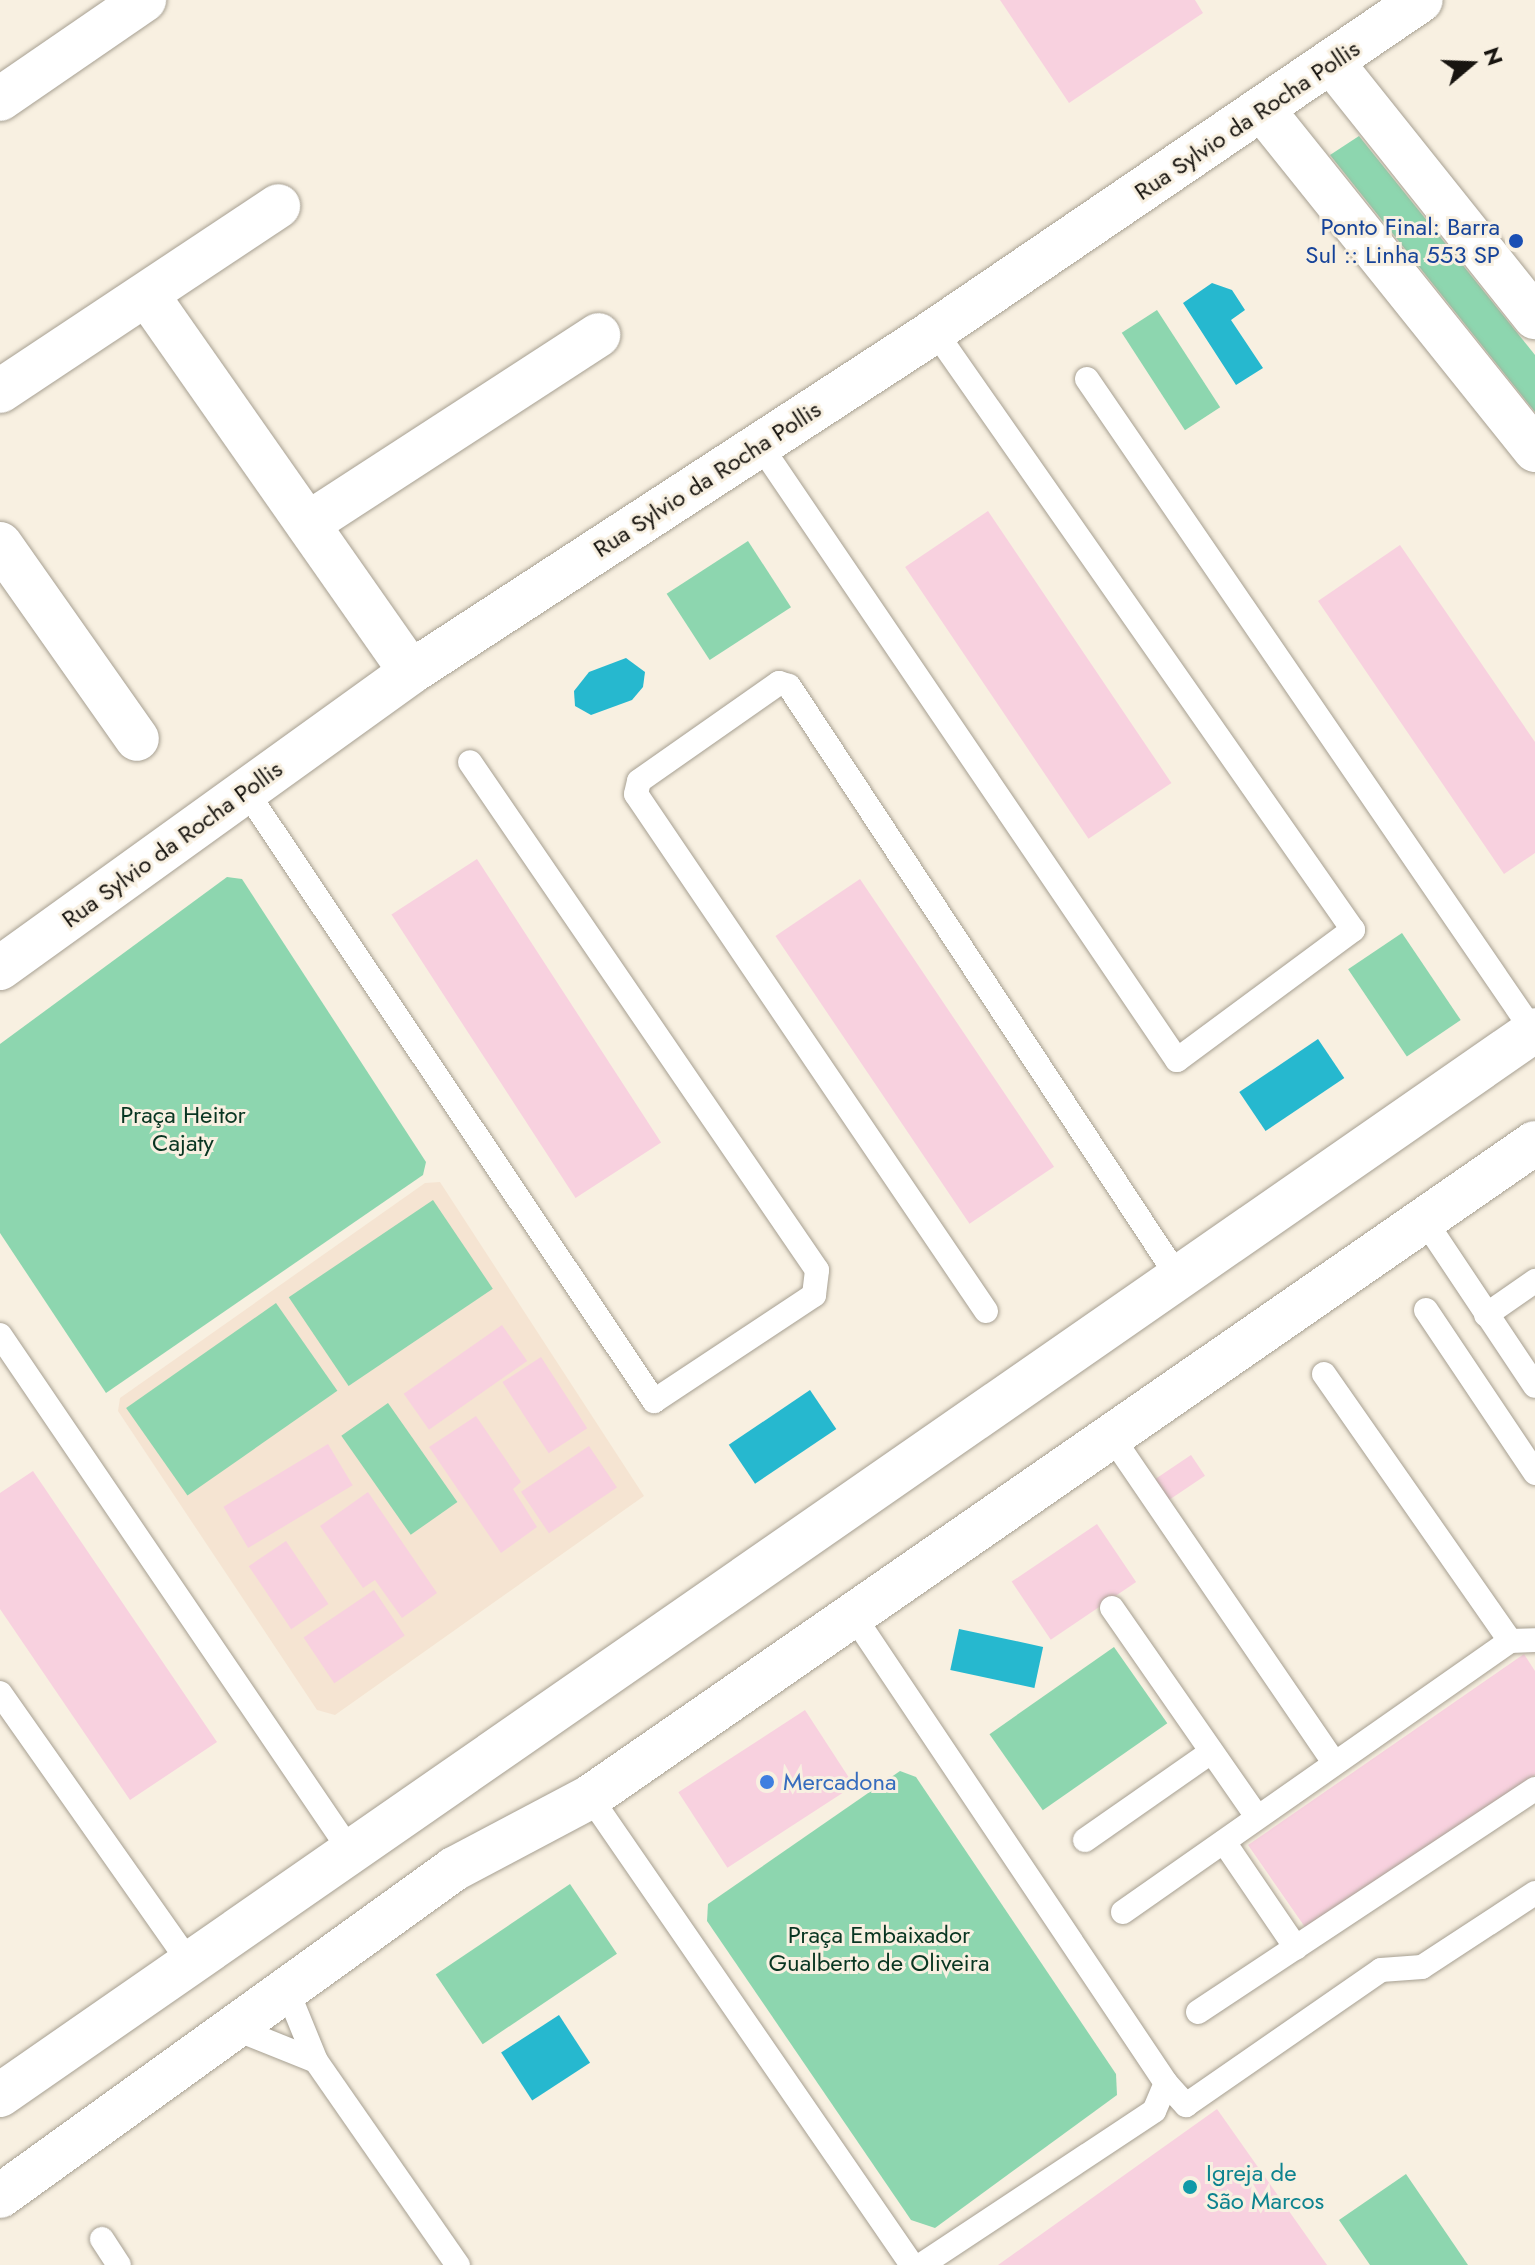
<!DOCTYPE html>
<html>
<head>
<meta charset="utf-8">
<style>
	body { margin:0 }
	#map { position:relative; width:1535px; height:2265px; overflow:hidden; background:#f8f0e1; font-family:Jost,sans-serif }
	div>[style] { position:absolute }
	[style*='--x'] { left:calc(var(--x)*1px); top:calc(var(--y)*1px); width:calc(var(--w)*1px); rotate:calc(var(--a)*1deg) }
	.education>* { inset:0; background:#f5e4d2 }
	.green>* { inset:0; background:#8dd6af; transform-origin:0 0 }
	.water>* { inset:0; background:#26b8cf; transform-origin:0 0 }
	.building>* { inset:0; background:#f8d1df; transform-origin:0 0 }
	.roads { filter:drop-shadow(0 0 2px #a7a092) drop-shadow(0 0 2px #a7a092) }
	.service>* { height:24px; margin:-12px; padding:0 12px; transform-origin:12px; border-radius:12px; background:#fff }
	.minor>* { height:44px; margin:-22px; padding:0 22px; transform-origin:22px; border-radius:22px; background:#fff }
	.dots>* { width:22px; height:22px; translate:-50% -50%; box-sizing:border-box; border:4px solid #f8f0e1; border-radius:50% }
	span { translate:-50% -50%; white-space:nowrap; text-align:center; line-height:1.15; -webkit-text-stroke:6px #f8f0e1; paint-order:stroke }
	.street-label { font-size:24px; color:#181510 }
	.transit-label { font-size:24px; color:#164399 }
	.right { translate:-100% -50%; text-align:right }
	.park-label { font-size:24px; color:#083521 }
	.shop-label { font-size:24px; color:#366cbe }
	.left { translate:0 -50%; text-align:left }
	.culture-label { font-size:24px; color:#0d838f }
	.north { position:absolute; left:1431px; top:24px; width:80px; height:80px; -webkit-text-stroke:6px #f8f0e1; paint-order:stroke; rotate:71deg; font-size:22px; font-weight:700; line-height:32px; text-align:center; color:#181510 }
	.north::after { content:''; display:block; margin:auto; width:28px; height:36px; background:#181510; clip-path:polygon(50% 0,100% 100%,50% 72%,0 100%) }
</style>
</head>
<body>
<div id="map">
	<div class="education">
		<div style="clip-path:polygon(440px 1182px,644px 1496px,335px 1715px,317px 1710px,118px 1411px,120px 1398px,425px 1183px)"></div>
	</div>
	<div class="green">
		<div style="clip-path:polygon(1359px 136px,1535px 355px,1535px 412px,1330px 155px)"></div>
		<div style="left:1157px;top:310px;width:116px;height:42px;rotate:57deg"></div>
		<div style="left:748px;top:541px;width:79px;height:97px;rotate:57deg"></div>
		<div style="clip-path:polygon(227px 877px,242px 879px,426px 1162px,423px 1175px,106px 1393px,0 1233px,0 1044px)"></div>
		<div style="left:1402px;top:933px;width:105px;height:65px;rotate:56deg"></div>
		<div style="left:433px;top:1200px;width:107px;height:174px;rotate:56deg"></div>
		<div style="left:276px;top:1303px;width:107px;height:183px;rotate:55deg"></div>
		<div style="left:388px;top:1403px;width:121px;height:57px;rotate:55deg"></div>
		<div style="left:1114px;top:1647px;width:93px;height:152px;rotate:55deg"></div>
		<div style="clip-path:polygon(900px 1771px,916px 1777px,1116px 2074px,1117px 2095px,935px 2228px,911px 2220px,707px 1921px,708px 1904px)"></div>
		<div style="left:570px;top:1884px;width:84px;height:162px;rotate:56deg"></div>
		<div style="clip-path:polygon(1406px 2174px,1468px 2265px,1370px 2265px,1339px 2220px)"></div>
	</div>
	<div class="water">
		<div style="clip-path:polygon(1212px 283px,1232px 290px,1245px 310px,1231px 320px,1263px 368px,1236px 385px,1183px 303px)"></div>
		<div style="clip-path:polygon(626px 658px,645px 672px,643px 687px,632px 700px,591px 715px,575px 706px,574px 691px,589px 672px)"></div>
		<div style="left:1318px;top:1039px;width:47px;height:95px;rotate:56deg"></div>
		<div style="left:810px;top:1390px;width:47px;height:98px;rotate:56deg"></div>
		<div style="left:959px;top:1629px;width:86px;height:42px;rotate:12deg"></div>
		<div style="left:559px;top:2015px;width:57px;height:69px;rotate:57deg"></div>
	</div>
	<div class="building">
		<div style="clip-path:polygon(1000px 0,1195px 0,1203px 13px,1069px 103px)"></div>
		<div style="left:988px;top:511px;width:328px;height:100px;rotate:56deg"></div>
		<div style="clip-path:polygon(1400px 545px,1535px 742px,1535px 853px,1504px 874px,1318px 601px)"></div>
		<div style="left:477px;top:859px;width:338px;height:102px;rotate:57deg"></div>
		<div style="left:860px;top:879px;width:347px;height:102px;rotate:56deg"></div>
		<div style="left:502px;top:1325px;width:44px;height:120px;rotate:55deg"></div>
		<div style="left:541px;top:1357px;width:85px;height:46px;rotate:57deg"></div>
		<div style="clip-path:polygon(476px 1416px,521px 1482px,513px 1489px,537px 1527px,501px 1553px,429px 1447px)"></div>
		<div style="left:328px;top:1444px;width:48px;height:122px;rotate:59deg"></div>
		<div style="left:589px;top:1446px;width:50px;height:82px;rotate:56deg"></div>
		<div style="left:1191px;top:1455px;width:25px;height:60px;rotate:56deg"></div>
		<div style="clip-path:polygon(33px 1471px,217px 1742px,130px 1800px,0 1609px,0 1493px)"></div>
		<div style="clip-path:polygon(368px 1492px,437px 1593px,402px 1618px,375px 1580px,363px 1588px,320px 1526px)"></div>
		<div style="left:1097px;top:1524px;width:70px;height:103px;rotate:56deg"></div>
		<div style="left:286px;top:1541px;width:76px;height:45px;rotate:56deg"></div>
		<div style="left:374px;top:1590px;width:55px;height:85px;rotate:56deg"></div>
		<div style="clip-path:polygon(1524px 1654px,1535px 1671px,1535px 1775px,1307px 1930px,1248px 1845px)"></div>
		<div style="left:805px;top:1710px;width:90px;height:151px;rotate:57deg"></div>
		<div style="clip-path:polygon(1217px 2109px,1327px 2265px,998px 2265px)"></div>
	</div>
	<div class="roads">
		<div class="service">
			<div style="--x:1087;--y:379;--w:790;--a:55.63"></div>
			<div style="--x:760;--y:445;--w:743;--a:55.86"></div>
			<div style="--x:1177;--y:1060;--w:219;--a:-36.5"></div>
			<div style="--x:1353;--y:930;--w:732;--a:-124.93"></div>
			<div style="--x:246;--y:791;--w:734;--a:56.22"></div>
			<div style="--x:654;--y:1401;--w:192;--a:-33.5"></div>
			<div style="--x:814;--y:1295;--w:25;--a:-83"></div>
			<div style="--x:817;--y:1270;--w:615;--a:-124.34"></div>
			<div style="--x:1425;--y:1221;--w:198;--a:56.3"></div>
			<div style="--x:1426;--y:1310;--w:196;--a:56.2"></div>
			<div style="--x:986;--y:1311;--w:624;--a:-124.1"></div>
			<div style="--x:636;--y:794;--w:13;--a:-77"></div>
			<div style="--x:639;--y:781;--w:171;--a:-35"></div>
			<div style="--x:779;--y:683;--w:10;--a:17"></div>
			<div style="--x:789;--y:686;--w:711;--a:56.65"></div>
			<div style="--x:1486;--y:1315;--w:60;--a:-34.8"></div>
			<div style="--x:0;--y:1335;--w:625;--a:55.83"></div>
			<div style="--x:1324;--y:1374;--w:325;--a:55.1"></div>
			<div style="--x:1510;--y:1641;--w:25;--a:-2"></div>
			<div style="--x:1112;--y:1437;--w:394;--a:55.7"></div>
			<div style="--x:1112;--y:1608;--w:254;--a:55.2"></div>
			<div style="--x:853;--y:1615;--w:563;--a:56.23"></div>
			<div style="--x:1166;--y:2083;--w:30;--a:113"></div>
			<div style="--x:1154;--y:2111;--w:279;--a:146.5"></div>
			<div style="--x:0;--y:1693;--w:330;--a:54.9"></div>
			<div style="--x:590;--y:1797;--w:568;--a:55.47"></div>
			<div style="--x:1085;--y:1840;--w:154;--a:-34.9"></div>
			<div style="--x:1224;--y:1842;--w:128;--a:55.8"></div>
			<div style="--x:1123;--y:1912;--w:472;--a:-35"></div>
			<div style="--x:1198;--y:2012;--w:404;--a:-33.5"></div>
			<div style="--x:234;--y:2028;--w:88;--a:21.9"></div>
			<div style="--x:316;--y:2061;--w:77;--a:-112.2"></div>
			<div style="--x:316;--y:2061;--w:249;--a:55.2"></div>
			<div style="--x:1166;--y:2083;--w:30;--a:48"></div>
			<div style="--x:1186;--y:2105;--w:237;--a:-34.7"></div>
			<div style="--x:1381;--y:1970;--w:41;--a:-4.2"></div>
			<div style="--x:1422;--y:1967;--w:135;--a:-33.2"></div>
			<div style="--x:102;--y:2239;--w:31;--a:57"></div>
		</div>
		<div class="minor">
			<div style="--x:1333;--y:64;--w:324;--a:51.4"></div>
			<div style="--x:0;--y:99;--w:175;--a:-34.5"></div>
			<div style="--x:1262;--y:109;--w:437;--a:51.3"></div>
			<div style="--x:147;--y:295;--w:460;--a:55"></div>
			<div style="--x:0;--y:391;--w:334;--a:-33.6"></div>
			<div style="--x:309;--y:523;--w:345;--a:-33"></div>
			<div style="--x:0;--y:544;--w:238;--a:54.9"></div>
			<div style="--x:0;--y:968;--w:506;--a:-35.76"></div>
			<div style="--x:411;--y:672;--w:616;--a:-33.07"></div>
			<div style="--x:927;--y:336;--w:597;--a:-34.22"></div>
			<div style="--x:0;--y:2095;--w:1868;--a:-34.75"></div>
			<div style="--x:0;--y:2196;--w:560;--a:-35.76"></div>
			<div style="--x:454;--y:1869;--w:154;--a:-27.9"></div>
			<div style="--x:590;--y:1797;--w:1149;--a:-34.69"></div>
		</div>
	</div>
	<div class="dots">
		<div style="left:1516px;top:241px;background:#1a4fb4"></div>
		<div style="left:767px;top:1782px;background:#3f7fe0"></div>
		<div style="left:1190px;top:2187px;background:#0f9aa8"></div>
	</div>
	<div class="street-label">
		<span style="left:1247px;top:120px;rotate:-34deg">Rua Sylvio da Rocha Pollis</span>
		<span style="left:707px;top:479px;rotate:-33deg">Rua Sylvio da Rocha Pollis</span>
		<span style="left:172px;top:844px;rotate:-36deg">Rua Sylvio da Rocha Pollis</span>
	</div>
	<div class="transit-label">
		<span class="right" style="left:1500px;top:241px">Ponto Final: Barra<br>Sul :: Linha 553 SP</span>
	</div>
	<div class="park-label">
		<span style="left:183px;top:1129px">Praça Heitor<br>Cajaty</span>
		<span style="left:879px;top:1949px">Praça Embaixador<br>Gualberto de Oliveira</span>
	</div>
	<div class="shop-label">
		<span class="left" style="left:783px;top:1782px">Mercadona</span>
	</div>
	<div class="culture-label">
		<span class="left" style="left:1206px;top:2187px">Igreja de<br>São Marcos</span>
	</div>
	<div class="north">N</div>
</div>
</body>
</html>
